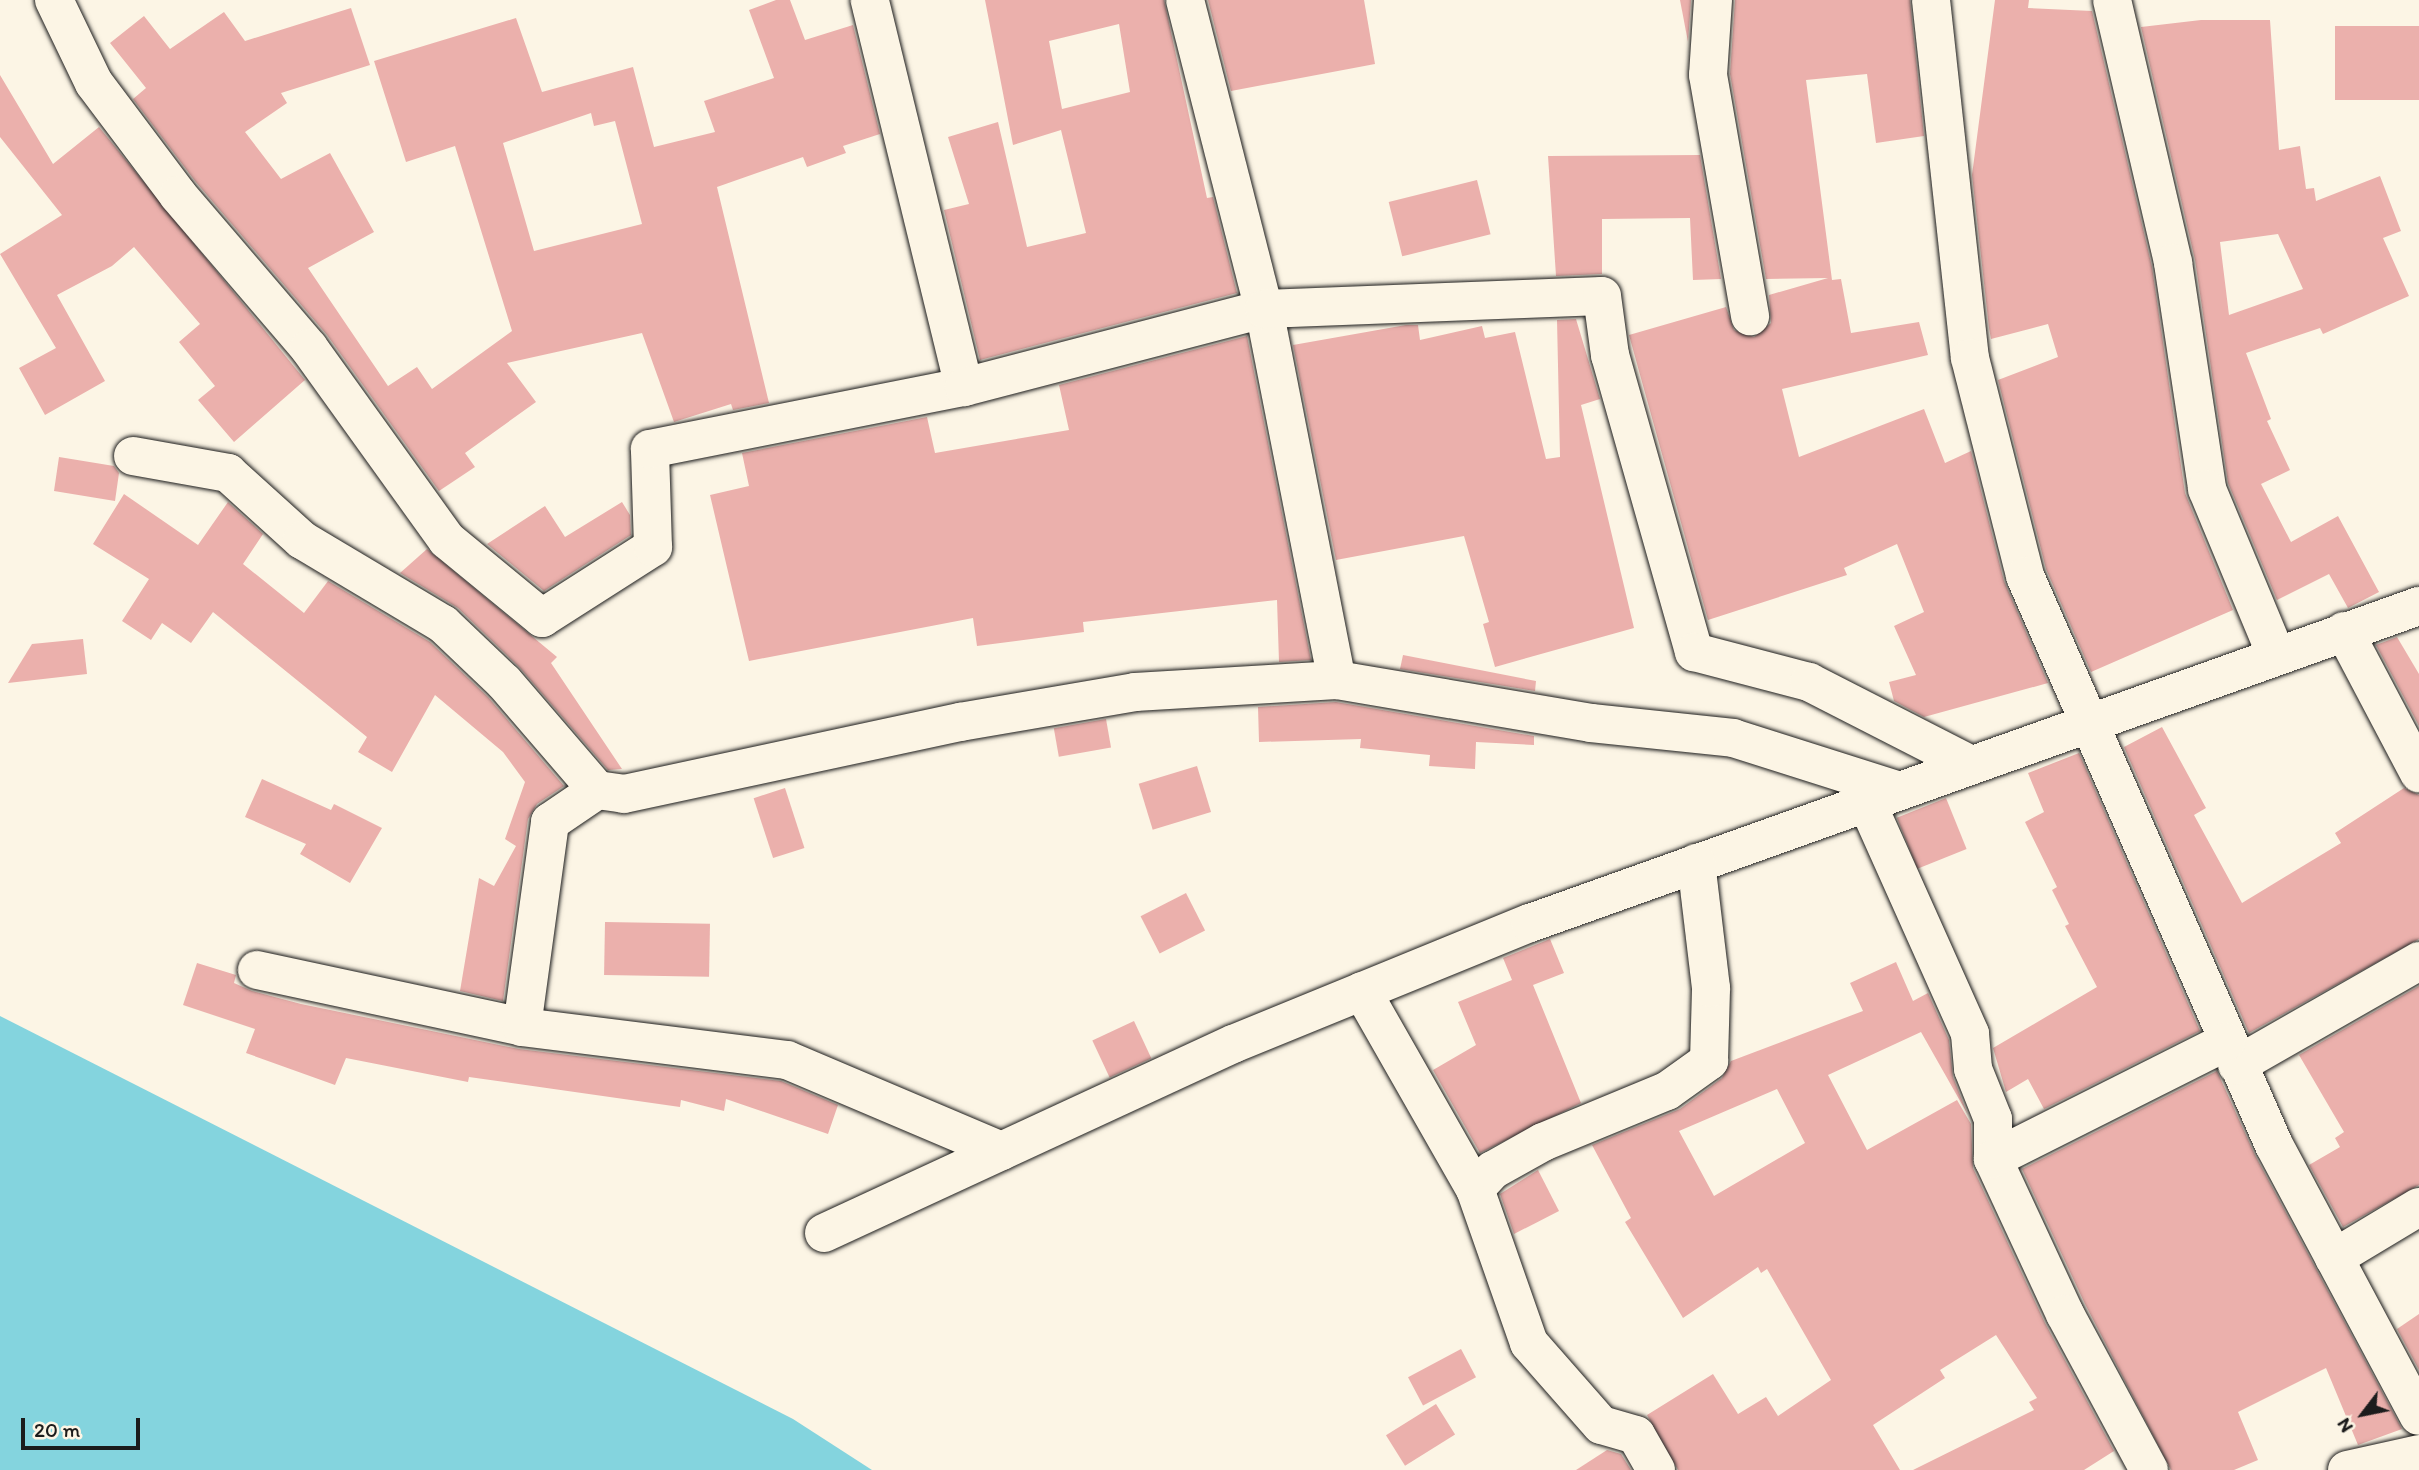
<!DOCTYPE html>
<html>
<head>
<meta charset="utf-8">
<style>
	body { margin:0 }
	#map { position:relative; width:2419px; height:1470px; overflow:hidden; background:#fcf5e5; font-family:Itim,sans-serif }
	div>[style] { position:absolute }
	[style*='--x'] { left:calc(var(--x)*1px); top:calc(var(--y)*1px); width:calc(var(--w)*1px); rotate:calc(var(--a)*1deg) }
	.water>* { inset:0; background:#84d4de }
	.building>* { inset:0; background:#ebb0ac; transform-origin:0 0 }
	.roads { filter:drop-shadow(0 0 2px #1c1c1c) drop-shadow(0 0 2px #1c1c1c) }
	.minor>* { height:38px; margin:-19px; padding:0 19px; transform-origin:19px; border-radius:19px; background:#fcf5e5 }
	span { translate:-50% -50%; white-space:nowrap; text-align:center; line-height:1.15; -webkit-text-stroke:5px #fcf5e5; paint-order:stroke }
	.north { position:absolute; left:2328px; top:1379px; width:70px; height:70px; -webkit-text-stroke:5px #fcf5e5; paint-order:stroke; rotate:238deg; font-size:19px; font-weight:700; line-height:28px; text-align:center; color:#1c1c1c }
	.north::after { content:''; display:block; margin:auto; width:24px; height:32px; background:#1c1c1c; clip-path:polygon(50% 0,100% 100%,50% 72%,0 100%) }
	.scale { position:absolute; left:21px; top:1418px; width:119px; height:32px; box-sizing:border-box; border:4px solid #1c1c1c; border-top:0; padding-left:9px; font-size:21px; line-height:24px; white-space:nowrap; color:#1c1c1c; -webkit-text-stroke:5px #fcf5e5; paint-order:stroke }
</style>
</head>
<body>
<div id="map">
	<div class="water">
		<div style="clip-path:polygon(0 1016px,793px 1419px,872px 1470px,0 1470px)"></div>
	</div>
	<div class="building">
		<div style="clip-path:polygon(evenodd,776px 0,790px 0,805px 40px,853px 25px,880px 134px,843px 146px,846px 153px,807px 167px,803px 157px,717px 187px,769px 403px,733px 410px,731px 404px,674px 422px,642px 333px,507px 363px,536px 402px,465px 453px,475px 467px,439px 491px,327px 335px,195px 181px,133px 99px,146px 88px,110px 43px,144px 16px,170px 49px,224px 12px,245px 41px,351px 8px,370px 65px,281px 93px,287px 103px,245px 132px,281px 179px,330px 153px,374px 232px,308px 268px,388px 386px,417px 367px,432px 389px,512px 331px,455px 146px,406px 162px,374px 61px,516px 18px,542px 92px,633px 67px,654px 147px,715px 132px,704px 101px,774px 78px,749px 10px,776px 0,591px 113px,594px 126px,615px 121px,642px 224px,534px 251px,503px 143px,591px 113px)"></div>
		<div style="clip-path:polygon(evenodd,985px 0,1164px 0,1207px 198px,1213px 197px,1237px 293px,980px 360px,944px 210px,969px 204px,948px 137px,998px 122px,1027px 247px,1086px 233px,1061px 130px,1013px 145px,985px 0,1119px 24px,1130px 92px,1062px 109px,1049px 41px,1119px 24px)"></div>
		<div style="clip-path:polygon(1208px 0,1364px 0,1375px 64px,1231px 91px)"></div>
		<div style="clip-path:polygon(1680px 0,1691px 0,1688px 42px)"></div>
		<div style="clip-path:polygon(1735px 0,1910px 0,1924px 136px,1876px 143px,1867px 74px,1806px 80px,1832px 280px,1841px 279px,1851px 333px,1919px 322px,1928px 355px,1782px 389px,1799px 457px,1924px 409px,1945px 463px,1971px 451px,2004px 581px,2048px 683px,1924px 717px,1894px 701px,1889px 682px,1916px 675px,1894px 626px,1924px 612px,1897px 544px,1844px 568px,1847px 575px,1708px 620px,1629px 335px,1726px 307px,1734px 330px,1754px 337px,1771px 323px,1769px 295px,1828px 278px,1766px 279px,1730px 74px)"></div>
		<div style="clip-path:polygon(1995px 0,2029px 0,2028px 8px,2092px 11px,2152px 267px,2185px 493px,2233px 610px,2091px 672px,2046px 569px,1998px 380px,2058px 357px,2048px 324px,1991px 339px,1989px 328px,1972px 175px)"></div>
		<div style="clip-path:polygon(evenodd,2201px 20px,2270px 20px,2279px 150px,2300px 146px,2306px 189px,2314px 188px,2316px 201px,2380px 176px,2401px 231px,2383px 238px,2409px 296px,2323px 334px,2320px 328px,2246px 353px,2271px 419px,2267px 421px,2290px 470px,2261px 484px,2291px 542px,2338px 516px,2379px 592px,2348px 608px,2329px 574px,2277px 600px,2228px 483px,2195px 260px,2141px 27px,2201px 20px,2278px 234px,2303px 289px,2229px 315px,2220px 242px,2278px 234px)"></div>
		<div style="left:2419px;top:26px;width:74px;height:84px;rotate:90deg"></div>
		<div style="clip-path:polygon(0 75px,53px 164px,99px 127px,305px 380px,234px 442px,198px 400px,215px 386px,179px 342px,200px 324px,134px 247px,112px 266px,57px 295px,105px 381px,45px 415px,19px 368px,56px 348px,0 254px,62px 215px,0 137px)"></div>
		<div style="clip-path:polygon(1700px 155px,1721px 279px,1693px 280px,1690px 218px,1602px 219px,1602px 274px,1556px 276px,1548px 156px)"></div>
		<div style="left:1477px;top:180px;width:56px;height:91px;rotate:76deg"></div>
		<div style="clip-path:polygon(1576px 319px,1600px 399px,1581px 405px,1634px 628px,1495px 667px,1483px 624px,1489px 622px,1464px 536px,1336px 560px,1293px 345px,1406px 325px,1418px 325px,1420px 340px,1482px 326px,1485px 338px,1515px 332px,1546px 459px,1560px 457px,1557px 320px)"></div>
		<div style="clip-path:polygon(1247px 336px,1311px 660px,1279px 662px,1277px 600px,1083px 622px,1084px 632px,977px 646px,973px 618px,749px 661px,710px 495px,749px 486px,742px 453px,927px 417px,935px 453px,1069px 430px,1059px 385px)"></div>
		<div style="clip-path:polygon(59px 457px,114px 466px,119px 473px,115px 501px,54px 491px)"></div>
		<div style="clip-path:polygon(124px 494px,198px 545px,228px 502px,263px 534px,243px 564px,304px 613px,328px 581px,430px 642px,488px 697px,564px 786px,537px 804px,528px 819px,503px 1001px,460px 991px,479px 878px,494px 886px,516px 846px,505px 839px,525px 782px,503px 752px,435px 695px,392px 772px,358px 752px,367px 737px,213px 612px,191px 643px,162px 623px,151px 640px,122px 621px,149px 579px,93px 544px)"></div>
		<div style="clip-path:polygon(622px 502px,630px 515px,631px 535px,544px 591px,487px 544px,545px 506px,565px 537px)"></div>
		<div style="clip-path:polygon(427px 549px,557px 657px,551px 663px,622px 769px,608px 770px,520px 668px,458px 608px,400px 573px)"></div>
		<div style="clip-path:polygon(2397px 637px,2419px 674px,2419px 726px,2376px 645px)"></div>
		<div style="clip-path:polygon(83px 639px,87px 674px,8px 683px,32px 644px)"></div>
		<div style="clip-path:polygon(1403px 655px,1536px 681px,1535px 691px,1400px 669px)"></div>
		<div style="clip-path:polygon(1336px 702px,1534px 736px,1534px 745px,1476px 742px,1475px 769px,1429px 766px,1430px 755px,1360px 748px,1361px 739px,1259px 742px,1258px 707px)"></div>
		<div style="left:1106px;top:719px;width:29px;height:53px;rotate:80deg"></div>
		<div style="clip-path:polygon(2162px 727px,2206px 808px,2194px 815px,2242px 903px,2341px 843px,2335px 833px,2404px 788px,2419px 795px,2419px 939px,2249px 1033px,2124px 747px)"></div>
		<div style="clip-path:polygon(2079px 753px,2200px 1031px,2044px 1109px,2028px 1079px,2006px 1092px,1993px 1048px,2097px 987px,2065px 926px,2069px 924px,2052px 890px,2057px 887px,2025px 822px,2044px 812px,2028px 773px)"></div>
		<div style="left:1197px;top:766px;width:48px;height:61px;rotate:73deg"></div>
		<div style="clip-path:polygon(262px 779px,331px 810px,334px 804px,382px 828px,350px 883px,300px 854px,306px 844px,245px 817px)"></div>
		<div style="left:785px;top:788px;width:63px;height:33px;rotate:72deg"></div>
		<div style="left:1946px;top:798px;width:55px;height:53px;rotate:68deg"></div>
		<div style="left:1186px;top:893px;width:42px;height:51px;rotate:63deg"></div>
		<div style="left:605px;top:922px;width:105px;height:53px;rotate:1deg"></div>
		<div style="clip-path:polygon(1550px 939px,1564px 973px,1533px 985px,1581px 1103px,1480px 1153px,1433px 1070px,1476px 1045px,1458px 1002px,1512px 980px,1503px 958px)"></div>
		<div style="clip-path:polygon(evenodd,1896px 962px,1913px 1001px,1928px 993px,1949px 1040px,1953px 1077px,1968px 1115px,1921px 1032px,1828px 1075px,1867px 1150px,1957px 1100px,1971px 1124px,1973px 1168px,2045px 1323px,2114px 1451px,2084px 1470px,1913px 1470px,2034px 1410px,2029px 1402px,2037px 1398px,1996px 1335px,1940px 1370px,1945px 1378px,1873px 1425px,1900px 1470px,1678px 1470px,1647px 1415px,1713px 1374px,1738px 1414px,1766px 1397px,1778px 1416px,1831px 1380px,1767px 1269px,1761px 1273px,1758px 1267px,1683px 1318px,1625px 1222px,1631px 1218px,1592px 1145px,1680px 1109px,1722px 1078px,1731px 1061px,1863px 1011px,1850px 983px,1896px 962px,1777px 1089px,1805px 1143px,1714px 1196px,1679px 1131px,1777px 1089px)"></div>
		<div style="clip-path:polygon(197px 963px,236px 975px,234px 983px,252px 991px,301px 1004px,519px 1049px,781px 1081px,838px 1105px,828px 1134px,726px 1099px,724px 1111px,681px 1100px,680px 1107px,469px 1077px,468px 1082px,346px 1058px,335px 1085px,246px 1053px,255px 1029px,183px 1005px)"></div>
		<div style="clip-path:polygon(2419px 986px,2419px 1185px,2343px 1227px,2309px 1165px,2340px 1147px,2335px 1138px,2344px 1132px,2299px 1055px)"></div>
		<div style="left:1134px;top:1021px;width:41px;height:46px;rotate:65deg"></div>
		<div style="clip-path:polygon(2217px 1071px,2255px 1155px,2402px 1429px,2358px 1445px,2326px 1368px,2238px 1412px,2258px 1460px,2234px 1470px,2171px 1470px,2085px 1304px,2022px 1169px)"></div>
		<div style="clip-path:polygon(1538px 1170px,1559px 1211px,1514px 1234px,1500px 1194px)"></div>
		<div style="clip-path:polygon(2419px 1314px,2419px 1370px,2397px 1329px)"></div>
		<div style="left:1461px;top:1349px;width:32px;height:60px;rotate:62deg"></div>
		<div style="left:1436px;top:1404px;width:36px;height:59px;rotate:58deg"></div>
		<div style="clip-path:polygon(1607px 1450px,1621px 1454px,1631px 1470px,1576px 1470px)"></div>
	</div>
	<div class="roads">
		<div class="minor">
			<div style="--x:54;--y:0;--w:92;--a:64.3"></div>
			<div style="--x:94;--y:83;--w:140;--a:53.1"></div>
			<div style="--x:178;--y:195;--w:201;--a:49.4"></div>
			<div style="--x:309;--y:348;--w:236;--a:54.3"></div>
			<div style="--x:447;--y:540;--w:123;--a:39.4"></div>
			<div style="--x:542;--y:618;--w:132;--a:-32.6"></div>
			<div style="--x:653;--y:547;--w:98;--a:-91.8"></div>
			<div style="--x:650;--y:449;--w:320;--a:-11.2"></div>
			<div style="--x:964;--y:387;--w:398;--a:-103.7"></div>
			<div style="--x:1185;--y:0;--w:319;--a:75.7"></div>
			<div style="--x:1264;--y:309;--w:378;--a:78.9"></div>
			<div style="--x:1713;--y:0;--w:75;--a:93.8"></div>
			<div style="--x:1708;--y:75;--w:245;--a:80.1"></div>
			<div style="--x:1931;--y:0;--w:360;--a:83.8"></div>
			<div style="--x:1970;--y:358;--w:225;--a:75.8"></div>
			<div style="--x:2025;--y:576;--w:621;--a:66.37"></div>
			<div style="--x:2274;--y:1145;--w:307;--a:61.9"></div>
			<div style="--x:2112;--y:0;--w:270;--a:76.9"></div>
			<div style="--x:2173;--y:263;--w:229;--a:81.4"></div>
			<div style="--x:2207;--y:489;--w:180;--a:67.4"></div>
			<div style="--x:964;--y:387;--w:310;--a:-14.6"></div>
			<div style="--x:1264;--y:309;--w:338;--a:-2.2"></div>
			<div style="--x:1602;--y:296;--w:60;--a:82.3"></div>
			<div style="--x:1610;--y:355;--w:309;--a:74.2"></div>
			<div style="--x:1694;--y:652;--w:119;--a:14.6"></div>
			<div style="--x:1809;--y:682;--w:180;--a:27.1"></div>
			<div style="--x:133;--y:456;--w:97;--a:10.1"></div>
			<div style="--x:228;--y:473;--w:100;--a:42.2"></div>
			<div style="--x:302;--y:540;--w:164;--a:30.8"></div>
			<div style="--x:443;--y:624;--w:84;--a:43.6"></div>
			<div style="--x:504;--y:682;--w:143;--a:49.3"></div>
			<div style="--x:597;--y:790;--w:27;--a:8"></div>
			<div style="--x:624;--y:794;--w:344;--a:-12.1"></div>
			<div style="--x:960;--y:722;--w:178;--a:-9.7"></div>
			<div style="--x:1135;--y:692;--w:202;--a:-3.4"></div>
			<div style="--x:1337;--y:680;--w:258;--a:9.6"></div>
			<div style="--x:1591;--y:723;--w:143;--a:6"></div>
			<div style="--x:1733;--y:738;--w:172;--a:17.6"></div>
			<div style="--x:2344;--y:631;--w:161;--a:62.2"></div>
			<div style="--x:1866;--y:801;--w:255;--a:65.9"></div>
			<div style="--x:1970;--y:1034;--w:35;--a:85"></div>
			<div style="--x:1973;--y:1069;--w:54;--a:68.2"></div>
			<div style="--x:1993;--y:1119;--w:40;--a:90"></div>
			<div style="--x:1993;--y:1159;--w:171;--a:65.1"></div>
			<div style="--x:2065;--y:1314;--w:177;--a:61.7"></div>
			<div style="--x:257;--y:970;--w:271;--a:12.1"></div>
			<div style="--x:522;--y:1027;--w:267;--a:7.1"></div>
			<div style="--x:787;--y:1060;--w:233;--a:23"></div>
			<div style="--x:1362;--y:991;--w:228;--a:60.3"></div>
			<div style="--x:522;--y:1027;--w:207;--a:-82.2"></div>
			<div style="--x:550;--y:822;--w:57;--a:-34.2"></div>
			<div style="--x:2237;--y:1065;--w:210;--a:-29.7"></div>
			<div style="--x:1993;--y:1159;--w:261;--a:-26.7"></div>
			<div style="--x:824;--y:1233;--w:451;--a:-24.8"></div>
			<div style="--x:1233;--y:1044;--w:321;--a:-22.2"></div>
			<div style="--x:1530;--y:923;--w:944;--a:-19.63"></div>
			<div style="--x:2334;--y:1258;--w:99;--a:-31"></div>
			<div style="--x:1656;--y:1470;--w:40;--a:-119.7"></div>
			<div style="--x:1636;--y:1435;--w:36;--a:-164"></div>
			<div style="--x:1601;--y:1425;--w:109;--a:-131.3"></div>
			<div style="--x:1529;--y:1343;--w:163;--a:-109.3"></div>
			<div style="--x:1475;--y:1189;--w:26;--a:-47"></div>
			<div style="--x:1493;--y:1170;--w:57;--a:-29.2"></div>
			<div style="--x:1543;--y:1142;--w:134;--a:-22.4"></div>
			<div style="--x:1667;--y:1091;--w:52;--a:-35.5"></div>
			<div style="--x:1709;--y:1061;--w:73;--a:-88.4"></div>
			<div style="--x:1711;--y:988;--w:126;--a:-96.8"></div>
			<div style="--x:2347;--y:1470;--w:74;--a:-12.5"></div>
		</div>
	</div>
	<div class="north">N</div>
	<div class="scale">20 m</div>
</div>
</body>
</html>
